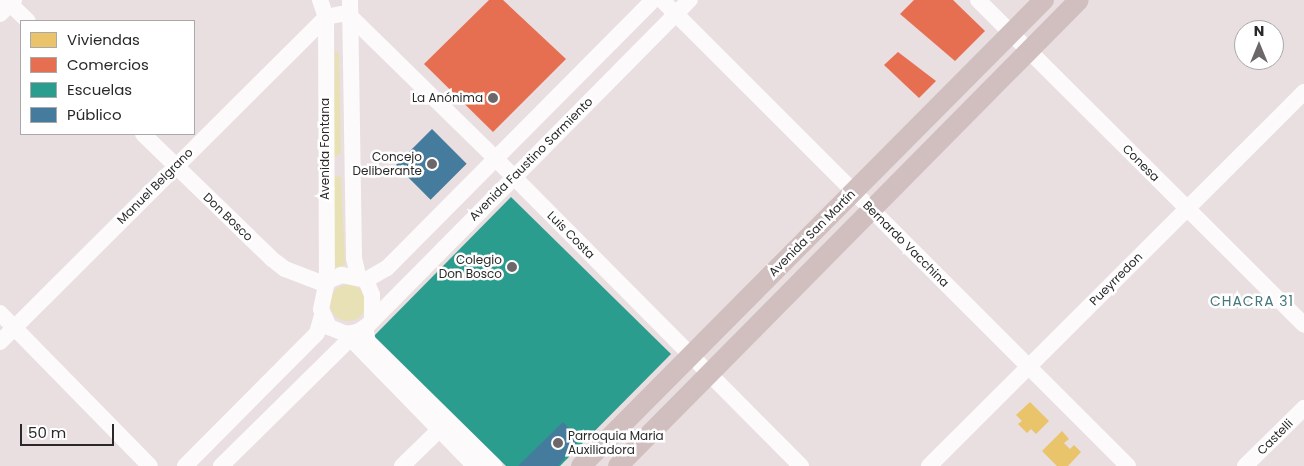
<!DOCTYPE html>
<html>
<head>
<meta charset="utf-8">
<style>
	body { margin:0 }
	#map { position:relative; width:1304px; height:466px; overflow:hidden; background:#e9dee0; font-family:Poppins,sans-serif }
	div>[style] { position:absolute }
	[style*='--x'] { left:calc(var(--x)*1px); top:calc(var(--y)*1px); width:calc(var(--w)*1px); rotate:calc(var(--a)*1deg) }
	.green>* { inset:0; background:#e8e1b5 }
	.round { border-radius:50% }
	.homes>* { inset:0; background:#e9c46a }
	.shops>* { inset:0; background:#e76f51 }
	.schools>* { inset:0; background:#2a9d8f }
	.public>* { inset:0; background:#457b9d; transform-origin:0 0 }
	.minor>* { height:16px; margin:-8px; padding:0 8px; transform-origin:8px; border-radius:8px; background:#fcfafa }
	.major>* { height:20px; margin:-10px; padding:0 10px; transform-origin:10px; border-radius:10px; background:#d1bebe }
	.dots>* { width:14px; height:14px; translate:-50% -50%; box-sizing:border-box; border:2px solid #fff; border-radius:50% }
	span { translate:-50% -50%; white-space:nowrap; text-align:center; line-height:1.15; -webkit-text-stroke:5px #fff; paint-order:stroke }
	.poi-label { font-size:12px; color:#292929 }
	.right { translate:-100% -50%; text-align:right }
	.left { translate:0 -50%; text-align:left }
	.street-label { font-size:12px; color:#292929 }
	.neighbourhood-label { font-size:14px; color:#46787d; letter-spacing:1px }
	.legend { position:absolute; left:20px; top:20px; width:175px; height:115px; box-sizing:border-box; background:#fff; border:1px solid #a9a9a9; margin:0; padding:6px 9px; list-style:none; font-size:15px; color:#292929 }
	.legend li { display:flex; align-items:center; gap:10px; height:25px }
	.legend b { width:25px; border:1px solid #a9a9a9 }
	.north { position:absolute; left:1234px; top:20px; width:50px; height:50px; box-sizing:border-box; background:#fff; border:1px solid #a9a9a9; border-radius:50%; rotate:0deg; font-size:14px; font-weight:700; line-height:20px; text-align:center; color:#292929 }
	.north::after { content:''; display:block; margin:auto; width:18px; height:22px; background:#6c6869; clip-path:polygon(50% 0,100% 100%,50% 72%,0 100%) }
	.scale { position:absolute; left:20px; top:424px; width:94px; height:22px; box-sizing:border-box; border:2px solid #292929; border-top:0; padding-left:6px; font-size:15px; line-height:18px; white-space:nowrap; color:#292929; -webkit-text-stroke:4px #fff; paint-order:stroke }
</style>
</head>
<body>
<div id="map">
	<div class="green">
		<div style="clip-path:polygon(335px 50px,339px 53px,341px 153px,333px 158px)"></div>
		<div style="clip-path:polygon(335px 176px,341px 177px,345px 264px,339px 268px,335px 266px,331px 177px)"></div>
		<div class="round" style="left:330px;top:285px;width:36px;height:36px"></div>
	</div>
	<div class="homes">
		<div style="clip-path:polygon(1030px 402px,1049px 421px,1036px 434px,1031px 429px,1027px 433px,1018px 424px,1022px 421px,1016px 415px)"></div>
		<div style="clip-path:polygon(1062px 431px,1069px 439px,1064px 443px,1070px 449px,1074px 445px,1081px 452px,1068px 466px,1057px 466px,1042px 451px)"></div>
	</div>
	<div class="shops">
		<div style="clip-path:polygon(489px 0,503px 0,566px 59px,493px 132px,424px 64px)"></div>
		<div style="clip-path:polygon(914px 0,953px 0,985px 31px,955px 61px,900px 14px)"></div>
		<div style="clip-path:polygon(898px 52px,936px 81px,919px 98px,884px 65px)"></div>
	</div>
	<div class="schools">
		<div style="clip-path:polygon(511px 197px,671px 354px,560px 466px,506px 466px,374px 336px)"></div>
	</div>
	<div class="public">
		<div style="left:432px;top:129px;width:49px;height:51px;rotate:45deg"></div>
		<div style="clip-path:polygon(563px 422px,579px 439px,558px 466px,518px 466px)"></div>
	</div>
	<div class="minor">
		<div style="--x:6;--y:0;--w:30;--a:44"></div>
		<div style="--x:320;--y:0;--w:18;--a:71"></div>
		<div style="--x:326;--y:17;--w:264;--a:89.8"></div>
		<div style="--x:350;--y:0;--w:258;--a:89.1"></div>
		<div style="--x:354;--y:258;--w:18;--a:77"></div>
		<div style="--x:662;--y:0;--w:659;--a:45"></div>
		<div style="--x:978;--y:0;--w:460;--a:44.9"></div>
		<div style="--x:0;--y:14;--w:20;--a:-45"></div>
		<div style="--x:143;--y:134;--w:180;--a:44.1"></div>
		<div style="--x:272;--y:259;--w:16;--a:38"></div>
		<div style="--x:285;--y:269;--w:42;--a:21"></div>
		<div style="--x:366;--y:280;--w:24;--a:-30"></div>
		<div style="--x:387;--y:268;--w:378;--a:-45.2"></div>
		<div style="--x:0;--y:313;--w:214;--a:45.6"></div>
		<div style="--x:372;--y:319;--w:24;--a:-90"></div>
		<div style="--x:372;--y:295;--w:16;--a:-112"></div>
		<div style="--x:366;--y:280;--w:25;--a:-168"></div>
		<div style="--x:342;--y:275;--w:16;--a:158"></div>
		<div style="--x:327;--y:281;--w:29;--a:102"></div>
		<div style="--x:321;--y:309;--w:20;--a:66"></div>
		<div style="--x:329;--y:327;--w:18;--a:22"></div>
		<div style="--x:346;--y:334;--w:11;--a:-10"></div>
		<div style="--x:357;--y:332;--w:12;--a:-31"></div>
		<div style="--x:367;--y:326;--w:459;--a:-45.3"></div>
		<div style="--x:365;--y:327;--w:15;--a:79"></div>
		<div style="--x:368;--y:342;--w:177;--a:44.5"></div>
		<div style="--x:346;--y:334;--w:185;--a:45.7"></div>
		<div style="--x:0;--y:342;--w:460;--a:-44.9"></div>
		<div style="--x:326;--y:17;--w:16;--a:-11"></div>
		<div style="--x:342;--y:14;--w:7;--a:8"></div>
		<div style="--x:349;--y:15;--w:206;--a:44.4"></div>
		<div style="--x:496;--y:159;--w:433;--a:45.2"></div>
		<div style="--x:185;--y:466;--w:187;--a:-45.2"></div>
		<div style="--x:317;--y:333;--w:19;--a:-74"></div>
		<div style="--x:221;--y:466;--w:191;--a:-44.6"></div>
		<div style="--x:402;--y:466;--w:53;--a:-44.2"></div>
		<div style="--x:929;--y:466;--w:530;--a:-44.92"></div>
		<div style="--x:1245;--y:466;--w:83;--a:-44.5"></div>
	</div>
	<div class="major">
		<div style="--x:581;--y:466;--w:657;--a:-45.19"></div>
		<div style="--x:618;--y:466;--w:655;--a:-45.31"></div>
	</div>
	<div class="dots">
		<div style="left:493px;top:98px;background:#6c6869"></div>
		<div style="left:432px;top:164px;background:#6c6869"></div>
		<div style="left:512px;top:267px;background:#6c6869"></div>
		<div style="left:558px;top:443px;background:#6c6869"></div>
	</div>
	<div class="poi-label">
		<span class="right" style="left:483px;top:98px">La Anónima</span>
		<span class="right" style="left:422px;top:164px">Concejo<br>Deliberante</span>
		<span class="right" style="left:502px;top:267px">Colegio<br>Don Bosco</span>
		<span class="left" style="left:568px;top:443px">Parroquia Maria<br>Auxiliadora</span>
	</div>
	<div class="street-label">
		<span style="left:325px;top:149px;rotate:-90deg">Avenida Fontana</span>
		<span style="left:531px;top:159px;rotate:-45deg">Avenida Faustino Sarmiento</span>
		<span style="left:1141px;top:163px;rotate:45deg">Conesa</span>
		<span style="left:155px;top:186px;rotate:-45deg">Manuel Belgrano</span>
		<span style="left:228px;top:217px;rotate:44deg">Don Bosco</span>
		<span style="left:812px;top:233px;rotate:-45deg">Avenida San Martín</span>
		<span style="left:571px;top:235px;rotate:45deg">Luis Costa</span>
		<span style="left:906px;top:244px;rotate:45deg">Bernardo Vacchina</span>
		<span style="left:1116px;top:279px;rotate:-45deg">Pueyrredon</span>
		<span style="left:1275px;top:437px;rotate:-45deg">Castelli</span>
	</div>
	<div class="neighbourhood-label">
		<span style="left:1252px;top:301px">CHACRA 31</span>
	</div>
	<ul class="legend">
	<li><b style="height:14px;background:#e9c46a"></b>Viviendas</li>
	<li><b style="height:14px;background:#e76f51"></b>Comercios</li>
	<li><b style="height:14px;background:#2a9d8f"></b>Escuelas</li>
	<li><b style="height:14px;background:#457b9d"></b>Público</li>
	</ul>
	<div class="north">N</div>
	<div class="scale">50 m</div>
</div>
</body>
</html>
